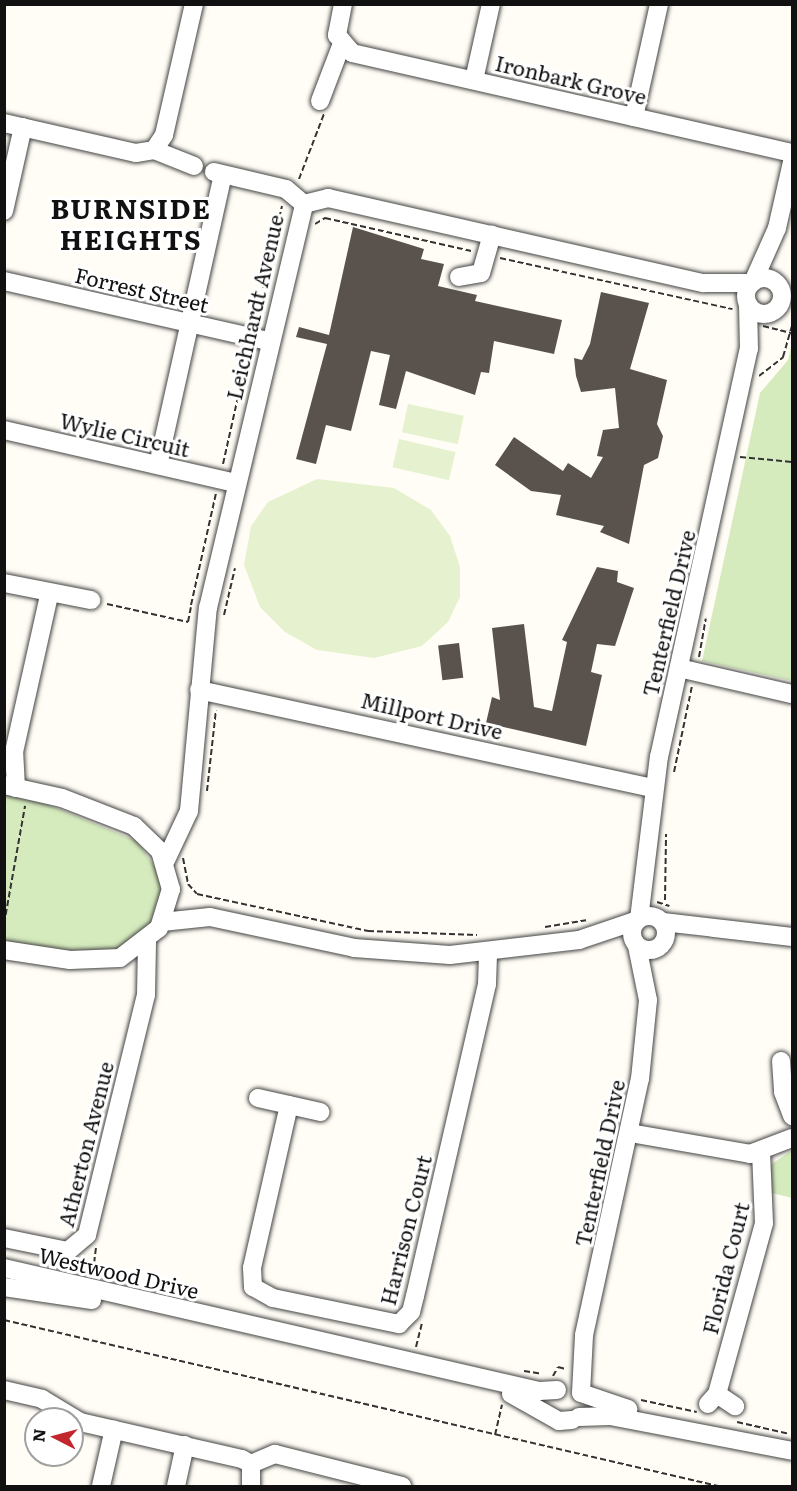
<!DOCTYPE html>
<html>
<head>
<meta charset="utf-8">
<style>
	body { margin:0 }
	#map { position:relative; width:797px; height:1491px; overflow:hidden; background:#fffdf5; font-family:Literata,serif }
	div>[style] { position:absolute }
	[style*='--x'] { left:calc(var(--x)*1px); top:calc(var(--y)*1px); width:calc(var(--w)*1px); rotate:calc(var(--a)*1deg) }
	.green>* { inset:0; background:#d5ebbd }
	.pitch>* { inset:0; background:#e6f2cf; transform-origin:0 0 }
	.building>* { inset:0; background:#5a524d; transform-origin:0 0 }
	.path>* { height:2px; margin-top:-1px; transform-origin:0; background:repeating-linear-gradient(90deg,#333 0 6px,transparent 0 9px) }
	.roads { filter:drop-shadow(0 0 2px #444) drop-shadow(0 0 2px #444) }
	.minor>* { height:18px; margin:-9px; padding:0 9px; transform-origin:9px; border-radius:9px; background:#fff }
	.minor>.ring { margin:-9px; padding:0; box-sizing:content-box; background:none; border:18px solid #fff; border-radius:50% }
	span { translate:-50% -50%; white-space:nowrap; text-align:center; line-height:1.15; -webkit-text-stroke:6px #fff; paint-order:stroke }
	.street-label { font-size:21px; color:#111 }
	.district-label { font-size:27px; color:#111; font-weight:700; letter-spacing:1.5px }
	.frame { position:absolute; inset:0; border:6px solid #111; pointer-events:none }
	.north { position:absolute; left:24px; top:1407px; width:60px; height:60px; box-sizing:border-box; background:#fff; border:2px solid #a0a0a0; border-radius:50%; rotate:276deg; font-size:16px; font-weight:700; line-height:24px; text-align:center; color:#111 }
	.north::after { content:''; display:block; margin:auto; width:21px; height:27px; background:#c4262e; clip-path:polygon(50% 0,100% 100%,50% 72%,0 100%) }
</style>
</head>
<body>
<div id="map">
	<div class="green">
		<div style="clip-path:polygon(792px 343px,792px 681px,702px 661px,760px 393px,788px 360px)"></div>
		<div style="clip-path:polygon(4px 795px,44px 803px,137px 841px,163px 879px,160px 916px,109px 957px,5px 947px)"></div>
		<div style="clip-path:polygon(792px 1150px,792px 1198px,772px 1193px,769px 1166px)"></div>
	</div>
	<div class="pitch">
		<div style="left:408px;top:404px;width:57px;height:29px;rotate:12deg"></div>
		<div style="left:399px;top:439px;width:58px;height:29px;rotate:13deg"></div>
		<div style="clip-path:polygon(317px 479px,394px 488px,431px 510px,450px 536px,460px 567px,460px 597px,448px 622px,422px 646px,374px 658px,317px 650px,285px 632px,260px 607px,244px 565px,251px 526px,268px 502px)"></div>
	</div>
	<div class="building">
		<div style="clip-path:polygon(353px 227px,424px 249px,421px 259px,444px 264px,438px 286px,477px 295px,475px 301px,562px 320px,554px 354px,494px 341px,489px 373px,481px 372px,475px 395px,406px 371px,396px 409px,379px 405px,390px 355px,371px 351px,351px 431px,326px 425px,316px 464px,296px 459px,327px 344px,296px 337px,299px 327px,329px 335px)"></div>
		<div style="clip-path:polygon(601px 292px,649px 303px,630px 369px,667px 380px,657px 424px,663px 436px,658px 458px,644px 465px,629px 544px,600px 532px,604px 526px,556px 515px,561px 495px,531px 491px,495px 465px,514px 437px,563px 471px,568px 463px,591px 478px,603px 457px,597px 456px,603px 430px,619px 428px,615px 388px,581px 392px,576px 376px,574px 358px,582px 360px,590px 344px)"></div>
		<div style="clip-path:polygon(597px 567px,618px 571px,617px 582px,634px 588px,615px 646px,597px 644px,591px 672px,602px 675px,586px 746px,486px 723px,492px 697px,500px 700px,492px 628px,524px 624px,534px 707px,552px 711px,567px 642px,562px 640px)"></div>
		<div style="left:459px;top:643px;width:35px;height:21px;rotate:83deg"></div>
	</div>
	<div class="path">
		<div style="--x:299;--y:179;--w:70;--a:-69"></div>
		<div style="--x:315;--y:224;--w:12;--a:-31"></div>
		<div style="--x:325;--y:218;--w:150;--a:12.7"></div>
		<div style="--x:500;--y:258;--w:238;--a:12.4"></div>
		<div style="--x:792;--y:268;--w:8;--a:90"></div>
		<div style="--x:255;--y:323;--w:120;--a:-77"></div>
		<div style="--x:763;--y:326;--w:30;--a:14"></div>
		<div style="--x:759;--y:376;--w:31;--a:-38"></div>
		<div style="--x:783;--y:357;--w:32;--a:-74"></div>
		<div style="--x:740;--y:457;--w:52;--a:5.5"></div>
		<div style="--x:223;--y:464;--w:115;--a:-77.4"></div>
		<div style="--x:107;--y:604;--w:83;--a:12.5"></div>
		<div style="--x:188;--y:622;--w:15;--a:-79"></div>
		<div style="--x:191;--y:605;--w:115;--a:-77.4"></div>
		<div style="--x:224;--y:615;--w:48;--a:-76.8"></div>
		<div style="--x:699;--y:657;--w:39;--a:-80"></div>
		<div style="--x:674;--y:772;--w:88;--a:-78.2"></div>
		<div style="--x:207;--y:791;--w:81;--a:-83.7"></div>
		<div style="--x:183;--y:858;--w:26;--a:79"></div>
		<div style="--x:188;--y:884;--w:13;--a:48"></div>
		<div style="--x:197;--y:894;--w:175;--a:12.2"></div>
		<div style="--x:368;--y:931;--w:109;--a:2.1"></div>
		<div style="--x:665;--y:900;--w:66;--a:-89.1"></div>
		<div style="--x:657;--y:902;--w:13;--a:18"></div>
		<div style="--x:4;--y:924;--w:120;--a:-79.9"></div>
		<div style="--x:545;--y:927;--w:43;--a:-9.5"></div>
		<div style="--x:93;--y:1272;--w:25;--a:-83"></div>
		<div style="--x:4;--y:1320;--w:733;--a:13.09"></div>
		<div style="--x:416;--y:1347;--w:25;--a:-76"></div>
		<div style="--x:524;--y:1371;--w:18;--a:9"></div>
		<div style="--x:553;--y:1376;--w:10;--a:-61"></div>
		<div style="--x:558;--y:1367;--w:8;--a:14"></div>
		<div style="--x:641;--y:1400;--w:57;--a:12.1"></div>
		<div style="--x:737;--y:1422;--w:54;--a:12.8"></div>
		<div style="--x:495;--y:1435;--w:31;--a:-77"></div>
	</div>
	<div class="roads">
		<div class="minor">
			<div style="--x:343;--y:4;--w:32;--a:101"></div>
			<div style="--x:337;--y:35;--w:23;--a:50"></div>
			<div style="--x:352;--y:53;--w:451;--a:12.8"></div>
			<div style="--x:474;--y:80;--w:78;--a:-77.4"></div>
			<div style="--x:320;--y:101;--w:59;--a:-69.1"></div>
			<div style="--x:634;--y:117;--w:116;--a:-77.5"></div>
			<div style="--x:4;--y:123;--w:135;--a:12.8"></div>
			<div style="--x:136;--y:153;--w:18;--a:-9"></div>
			<div style="--x:154;--y:150;--w:18;--a:-56"></div>
			<div style="--x:164;--y:135;--w:134;--a:-77.1"></div>
			<div style="--x:154;--y:150;--w:43;--a:21.8"></div>
			<div style="--x:214;--y:172;--w:74;--a:13.3"></div>
			<div style="--x:286;--y:189;--w:23;--a:40"></div>
			<div style="--x:4;--y:211;--w:86;--a:-77.3"></div>
			<div style="--x:459;--y:277;--w:22;--a:-10"></div>
			<div style="--x:481;--y:273;--w:40;--a:-74"></div>
			<div class="ring" style="left:746px;top:278px;width:18px;height:18px"></div>
			<div style="--x:4;--y:281;--w:272;--a:12.8"></div>
			<div style="--x:753;--y:282;--w:59;--a:-66"></div>
			<div style="--x:777;--y:228;--w:68;--a:-77.2"></div>
			<div style="--x:4;--y:430;--w:238;--a:12.9"></div>
			<div style="--x:158;--y:465;--w:297;--a:-77.4"></div>
			<div style="--x:4;--y:583;--w:89;--a:11.1"></div>
			<div style="--x:679;--y:668;--w:116;--a:13"></div>
			<div style="--x:199;--y:690;--w:465;--a:12.2"></div>
			<div style="--x:4;--y:785;--w:59;--a:12.6"></div>
			<div style="--x:62;--y:798;--w:77;--a:21.3"></div>
			<div style="--x:134;--y:826;--w:36;--a:44"></div>
			<div style="--x:160;--y:851;--w:40;--a:74"></div>
			<div style="--x:171;--y:889;--w:41;--a:107.1"></div>
			<div style="--x:159;--y:928;--w:49;--a:142.4"></div>
			<div style="--x:120;--y:958;--w:50;--a:177.7"></div>
			<div style="--x:70;--y:960;--w:67;--a:-171.4"></div>
			<div style="--x:16;--y:788;--w:36;--a:-93"></div>
			<div style="--x:14;--y:752;--w:161;--a:-77.4"></div>
			<div style="--x:166;--y:860;--w:54;--a:-64.9"></div>
			<div style="--x:189;--y:811;--w:204;--a:-84.7"></div>
			<div style="--x:208;--y:608;--w:415;--a:-76.6"></div>
			<div style="--x:304;--y:204;--w:25;--a:-14"></div>
			<div style="--x:328;--y:198;--w:385;--a:12.8"></div>
			<div style="--x:703;--y:283;--w:49;--a:0"></div>
			<div class="ring" style="left:632px;top:916px;width:16px;height:16px"></div>
			<div style="--x:639;--y:919;--w:163;--a:-83"></div>
			<div style="--x:659;--y:757;--w:418;--a:-77.6"></div>
			<div style="--x:749;--y:349;--w:44;--a:-91.3"></div>
			<div style="--x:162;--y:922;--w:48;--a:-5.9"></div>
			<div style="--x:210;--y:917;--w:147;--a:12.1"></div>
			<div style="--x:354;--y:948;--w:96;--a:4.2"></div>
			<div style="--x:450;--y:955;--w:130;--a:-6.6"></div>
			<div style="--x:579;--y:940;--w:62;--a:-18.7"></div>
			<div style="--x:663;--y:922;--w:130;--a:6.6"></div>
			<div style="--x:781;--y:1061;--w:31;--a:86"></div>
			<div style="--x:783;--y:1092;--w:26;--a:69"></div>
			<div style="--x:258;--y:1098;--w:64;--a:12.7"></div>
			<div style="--x:289;--y:1105;--w:167;--a:102.8"></div>
			<div style="--x:252;--y:1268;--w:19;--a:87"></div>
			<div style="--x:253;--y:1287;--w:23;--a:29"></div>
			<div style="--x:273;--y:1298;--w:129;--a:11.7"></div>
			<div style="--x:399;--y:1324;--w:17;--a:-45"></div>
			<div style="--x:411;--y:1312;--w:16;--a:-76"></div>
			<div style="--x:415;--y:1296;--w:320;--a:-77"></div>
			<div style="--x:487;--y:984;--w:31;--a:-88"></div>
			<div style="--x:630;--y:1133;--w:122;--a:9.9"></div>
			<div style="--x:750;--y:1154;--w:45;--a:-20.9"></div>
			<div style="--x:4;--y:1238;--w:65;--a:11.5"></div>
			<div style="--x:68;--y:1251;--w:25;--a:-40"></div>
			<div style="--x:87;--y:1235;--w:247;--a:-76.2"></div>
			<div style="--x:146;--y:995;--w:53;--a:-88.9"></div>
			<div style="--x:4;--y:1268;--w:549;--a:12.95"></div>
			<div style="--x:539;--y:1391;--w:18;--a:-3"></div>
			<div style="--x:4;--y:1287;--w:89;--a:8.4"></div>
			<div style="--x:4;--y:1390;--w:39;--a:13"></div>
			<div style="--x:42;--y:1399;--w:44;--a:31.2"></div>
			<div style="--x:80;--y:1422;--w:166;--a:12.9"></div>
			<div style="--x:242;--y:1459;--w:10;--a:29"></div>
			<div style="--x:251;--y:1464;--w:22;--a:90"></div>
			<div style="--x:581;--y:1393;--w:58;--a:-87"></div>
			<div style="--x:584;--y:1335;--w:262;--a:-77.7"></div>
			<div style="--x:640;--y:1079;--w:79;--a:-84.2"></div>
			<div style="--x:648;--y:1000;--w:55;--a:-101.5"></div>
			<div style="--x:581;--y:1393;--w:50;--a:18.8"></div>
			<div style="--x:511;--y:1394;--w:55;--a:29.4"></div>
			<div style="--x:559;--y:1421;--w:13;--a:-4"></div>
			<div style="--x:717;--y:1394;--w:177;--a:-74.6"></div>
			<div style="--x:764;--y:1223;--w:71;--a:-92.4"></div>
			<div style="--x:708;--y:1404;--w:13;--a:-48"></div>
			<div style="--x:717;--y:1394;--w:22;--a:34"></div>
			<div style="--x:579;--y:1417;--w:32;--a:-2"></div>
			<div style="--x:611;--y:1416;--w:184;--a:10.9"></div>
			<div style="--x:251;--y:1464;--w:26;--a:-23"></div>
			<div style="--x:275;--y:1454;--w:131;--a:14.1"></div>
			<div style="--x:101;--y:1486;--w:58;--a:-77.2"></div>
			<div style="--x:176;--y:1486;--w:42;--a:-77.6"></div>
		</div>
	</div>
	<div class="street-label">
		<span style="left:571px;top:79px;rotate:13deg">Ironbark Grove</span>
		<span style="left:142px;top:289px;rotate:13deg">Forrest Street</span>
		<span style="left:254px;top:307px;rotate:-77deg">Leichhardt Avenue</span>
		<span style="left:125px;top:434px;rotate:13deg">Wylie Circuit</span>
		<span style="left:668px;top:613px;rotate:-77deg">Tenterfield Drive</span>
		<span style="left:432px;top:715px;rotate:13deg">Millport Drive</span>
		<span style="left:85px;top:1144px;rotate:-76deg">Atherton Avenue</span>
		<span style="left:599px;top:1163px;rotate:-78deg">Tenterfield Drive</span>
		<span style="left:405px;top:1230px;rotate:-76deg">Harrison Court</span>
		<span style="left:725px;top:1268px;rotate:-76deg">Florida Court</span>
		<span style="left:119px;top:1272px;rotate:13deg">Westwood Drive</span>
	</div>
	<div class="district-label">
		<span style="left:131px;top:223px">BURNSIDE<br>HEIGHTS</span>
	</div>
	<div class="frame"></div>
	<div class="north">N</div>
</div>
</body>
</html>
